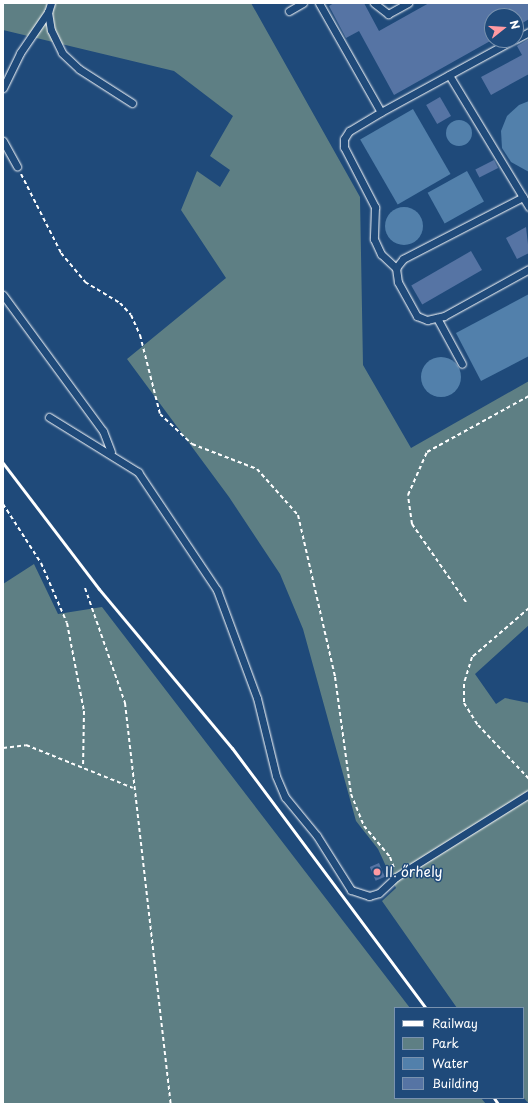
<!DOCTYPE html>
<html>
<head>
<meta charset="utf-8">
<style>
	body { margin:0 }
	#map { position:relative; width:532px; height:1107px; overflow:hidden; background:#1f4a7a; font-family:"Playpen Sans",sans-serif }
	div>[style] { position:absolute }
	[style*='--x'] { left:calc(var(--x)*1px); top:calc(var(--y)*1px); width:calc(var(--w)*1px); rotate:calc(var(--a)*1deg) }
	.green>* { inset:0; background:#5e7f84 }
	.water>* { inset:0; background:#5280ab; transform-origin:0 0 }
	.round { border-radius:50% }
	.building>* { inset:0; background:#5674a4; transform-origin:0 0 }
	.path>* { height:2px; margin-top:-1px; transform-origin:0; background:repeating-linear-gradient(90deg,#fff 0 4px,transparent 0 7px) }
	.roads { filter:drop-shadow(0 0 1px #fff) drop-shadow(0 0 1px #fff) }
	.service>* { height:7px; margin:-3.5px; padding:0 3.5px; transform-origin:3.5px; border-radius:3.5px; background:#1f4a7a }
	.rail>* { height:3px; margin:-1.5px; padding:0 1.5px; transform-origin:1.5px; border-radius:1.5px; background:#fff }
	.dots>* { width:11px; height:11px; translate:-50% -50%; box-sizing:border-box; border:2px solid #1f4a7a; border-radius:50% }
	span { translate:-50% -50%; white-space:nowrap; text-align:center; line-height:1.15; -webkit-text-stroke:3px #1f4a7a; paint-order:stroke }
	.poi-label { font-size:14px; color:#fff }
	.left { translate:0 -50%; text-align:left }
	.frame { position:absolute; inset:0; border:4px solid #fff; pointer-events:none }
	.legend { position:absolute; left:394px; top:1007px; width:130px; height:92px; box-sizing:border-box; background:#1f4a7a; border:1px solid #7992af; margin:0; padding:5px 7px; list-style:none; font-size:12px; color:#fff }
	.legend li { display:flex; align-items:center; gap:8px; height:20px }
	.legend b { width:20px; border:1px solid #7992af }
	.north { position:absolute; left:484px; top:8px; width:40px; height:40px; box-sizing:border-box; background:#1f4a7a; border:1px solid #7992af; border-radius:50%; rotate:73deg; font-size:11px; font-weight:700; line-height:16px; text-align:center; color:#fff }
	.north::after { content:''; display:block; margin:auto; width:14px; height:18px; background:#ff9aa2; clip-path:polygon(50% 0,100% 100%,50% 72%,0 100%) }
</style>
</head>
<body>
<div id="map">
	<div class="green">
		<div style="clip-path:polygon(3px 3px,251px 3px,360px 197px,363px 365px,411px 448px,529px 381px,529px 625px,475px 674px,496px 704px,505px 698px,529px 703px,529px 1104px,523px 1097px,523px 1008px,457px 1008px,382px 901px,396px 888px,378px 849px,356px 821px,303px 629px,280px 574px,229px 497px,127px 359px,226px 278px,181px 210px,197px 171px,220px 187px,230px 170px,210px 156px,233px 116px,174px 71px,3px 30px)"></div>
		<div style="clip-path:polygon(34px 564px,58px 614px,102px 607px,410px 1008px,395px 1008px,395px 1098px,481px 1098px,486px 1104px,3px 1104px,3px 584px)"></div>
	</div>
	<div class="water">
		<div style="clip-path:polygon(529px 101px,529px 172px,511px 162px,502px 148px,501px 131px,507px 116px,519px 105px)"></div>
		<div style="left:413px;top:109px;width:75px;height:61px;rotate:60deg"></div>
		<div class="round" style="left:446px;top:120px;width:26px;height:26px"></div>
		<div style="left:467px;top:171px;width:35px;height:45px;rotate:61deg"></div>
		<div class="round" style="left:385px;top:207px;width:38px;height:38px"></div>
		<div style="clip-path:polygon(529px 294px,529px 356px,481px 381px,456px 333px)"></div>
		<div class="round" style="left:421px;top:357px;width:40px;height:40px"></div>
	</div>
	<div class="building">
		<div style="clip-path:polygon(334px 3px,364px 3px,379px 31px,429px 3px,529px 3px,529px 19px,516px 27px,516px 16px,492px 16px,492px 40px,394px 95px,359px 31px,346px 38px,329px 6px)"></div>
		<div style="clip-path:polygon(529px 39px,529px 74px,491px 95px,481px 77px,522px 55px,517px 46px)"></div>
		<div style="left:440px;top:97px;width:22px;height:16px;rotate:60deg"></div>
		<div style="left:494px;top:160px;width:9px;height:21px;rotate:63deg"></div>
		<div style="clip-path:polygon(526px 227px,529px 253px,517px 259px,506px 238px)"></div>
		<div style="left:471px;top:251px;width:22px;height:69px;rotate:60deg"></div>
		<div style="left:379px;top:863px;width:15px;height:10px;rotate:67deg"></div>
	</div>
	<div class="path">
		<div style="--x:21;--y:174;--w:89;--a:63.1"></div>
		<div style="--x:61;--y:253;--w:38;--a:50"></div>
		<div style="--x:85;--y:282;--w:41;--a:31"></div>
		<div style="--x:120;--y:303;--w:16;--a:47"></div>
		<div style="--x:131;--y:315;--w:22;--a:66"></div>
		<div style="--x:140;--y:335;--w:81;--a:75.8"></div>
		<div style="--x:160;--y:414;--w:44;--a:43.2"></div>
		<div style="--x:192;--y:444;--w:70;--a:21"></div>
		<div style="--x:257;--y:469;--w:62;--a:48.3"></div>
		<div style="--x:298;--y:515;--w:166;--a:77.1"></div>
		<div style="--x:335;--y:677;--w:118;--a:82.2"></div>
		<div style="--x:351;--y:794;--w:35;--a:68"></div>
		<div style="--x:364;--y:826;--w:40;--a:50"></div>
		<div style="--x:390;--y:857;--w:12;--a:70"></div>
		<div style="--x:3;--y:504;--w:70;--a:57.2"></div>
		<div style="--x:41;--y:563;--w:65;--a:66.6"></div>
		<div style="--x:67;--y:623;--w:90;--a:79.1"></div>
		<div style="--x:84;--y:711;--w:56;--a:91"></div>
		<div style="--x:85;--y:588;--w:122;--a:70.8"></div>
		<div style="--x:125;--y:703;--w:404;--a:83.5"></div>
		<div style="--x:466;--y:602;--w:95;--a:-124.7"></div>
		<div style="--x:412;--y:524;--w:29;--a:-98"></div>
		<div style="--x:408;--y:495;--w:47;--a:-66.2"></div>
		<div style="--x:427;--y:452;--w:116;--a:-28.8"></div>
		<div style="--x:529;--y:608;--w:75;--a:139.3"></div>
		<div style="--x:472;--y:657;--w:28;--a:107"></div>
		<div style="--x:464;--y:684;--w:19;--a:90"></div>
		<div style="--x:464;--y:703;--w:26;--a:58"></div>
		<div style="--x:478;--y:725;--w:74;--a:46.6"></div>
		<div style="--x:3;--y:748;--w:23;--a:-7"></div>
		<div style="--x:26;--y:745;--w:115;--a:21.9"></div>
	</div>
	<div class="roads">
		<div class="service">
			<div style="--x:51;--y:3;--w:9;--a:108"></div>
			<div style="--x:48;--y:12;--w:18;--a:81"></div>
			<div style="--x:51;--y:30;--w:25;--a:64"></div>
			<div style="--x:62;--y:53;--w:23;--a:43"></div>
			<div style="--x:79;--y:69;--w:63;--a:32.7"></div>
			<div style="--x:319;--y:3;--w:125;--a:60.4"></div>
			<div style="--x:381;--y:112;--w:150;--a:-28.6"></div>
			<div style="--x:374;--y:3;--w:18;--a:38"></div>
			<div style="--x:388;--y:14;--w:23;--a:-29"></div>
			<div style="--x:289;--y:11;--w:16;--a:-30"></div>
			<div style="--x:516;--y:39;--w:15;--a:-28"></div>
			<div style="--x:449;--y:75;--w:154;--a:58.8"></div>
			<div style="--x:3;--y:88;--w:39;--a:-64"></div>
			<div style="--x:20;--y:53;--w:50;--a:-55.7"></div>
			<div style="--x:381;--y:112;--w:37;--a:149"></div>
			<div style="--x:349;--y:131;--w:9;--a:122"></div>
			<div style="--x:344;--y:139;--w:8;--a:90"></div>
			<div style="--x:344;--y:147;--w:68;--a:62.7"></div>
			<div style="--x:375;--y:207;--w:32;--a:92"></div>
			<div style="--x:374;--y:239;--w:17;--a:65"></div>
			<div style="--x:381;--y:254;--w:21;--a:43"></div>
			<div style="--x:3;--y:141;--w:29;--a:61"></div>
			<div style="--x:523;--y:197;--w:135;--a:152.7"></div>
			<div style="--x:403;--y:259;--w:11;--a:128"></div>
			<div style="--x:396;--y:268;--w:14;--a:82"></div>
			<div style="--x:398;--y:282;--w:39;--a:61"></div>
			<div style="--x:417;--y:316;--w:11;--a:22"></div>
			<div style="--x:427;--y:320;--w:17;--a:-13"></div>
			<div style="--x:444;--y:316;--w:97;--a:-28.9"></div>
			<div style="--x:3;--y:295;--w:169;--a:53.7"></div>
			<div style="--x:103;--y:431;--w:22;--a:69"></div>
			<div style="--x:437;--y:318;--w:52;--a:61.5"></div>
			<div style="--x:49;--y:417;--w:105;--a:31.7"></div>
			<div style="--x:138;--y:472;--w:142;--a:56.2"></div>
			<div style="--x:217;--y:590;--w:115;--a:69.7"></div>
			<div style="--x:257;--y:698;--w:80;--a:76.3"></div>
			<div style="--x:276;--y:776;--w:23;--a:67"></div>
			<div style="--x:285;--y:797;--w:50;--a:50.6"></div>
			<div style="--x:317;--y:836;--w:64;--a:57.8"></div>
			<div style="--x:351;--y:890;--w:19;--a:18"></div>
			<div style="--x:369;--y:896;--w:10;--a:-17"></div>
			<div style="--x:379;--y:893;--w:23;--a:-43"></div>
			<div style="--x:396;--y:877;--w:157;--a:-32"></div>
		</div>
	</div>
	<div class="rail">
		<div style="--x:3;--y:463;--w:158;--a:52.7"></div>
		<div style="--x:99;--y:589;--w:207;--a:50.1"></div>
		<div style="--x:232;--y:748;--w:324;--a:53.3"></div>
		<div style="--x:494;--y:1098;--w:7;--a:56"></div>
	</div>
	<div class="dots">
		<div style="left:377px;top:872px;background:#ff9aa2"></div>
	</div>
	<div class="poi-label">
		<span class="left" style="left:385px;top:872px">II. őrhely</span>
	</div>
	<div class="frame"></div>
	<ul class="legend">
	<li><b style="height:5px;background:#fff"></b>Railway</li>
	<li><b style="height:11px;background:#5e7f84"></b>Park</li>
	<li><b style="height:11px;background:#5280ab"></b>Water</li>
	<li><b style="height:11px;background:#5674a4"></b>Building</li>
	</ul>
	<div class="north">N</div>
</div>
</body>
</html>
